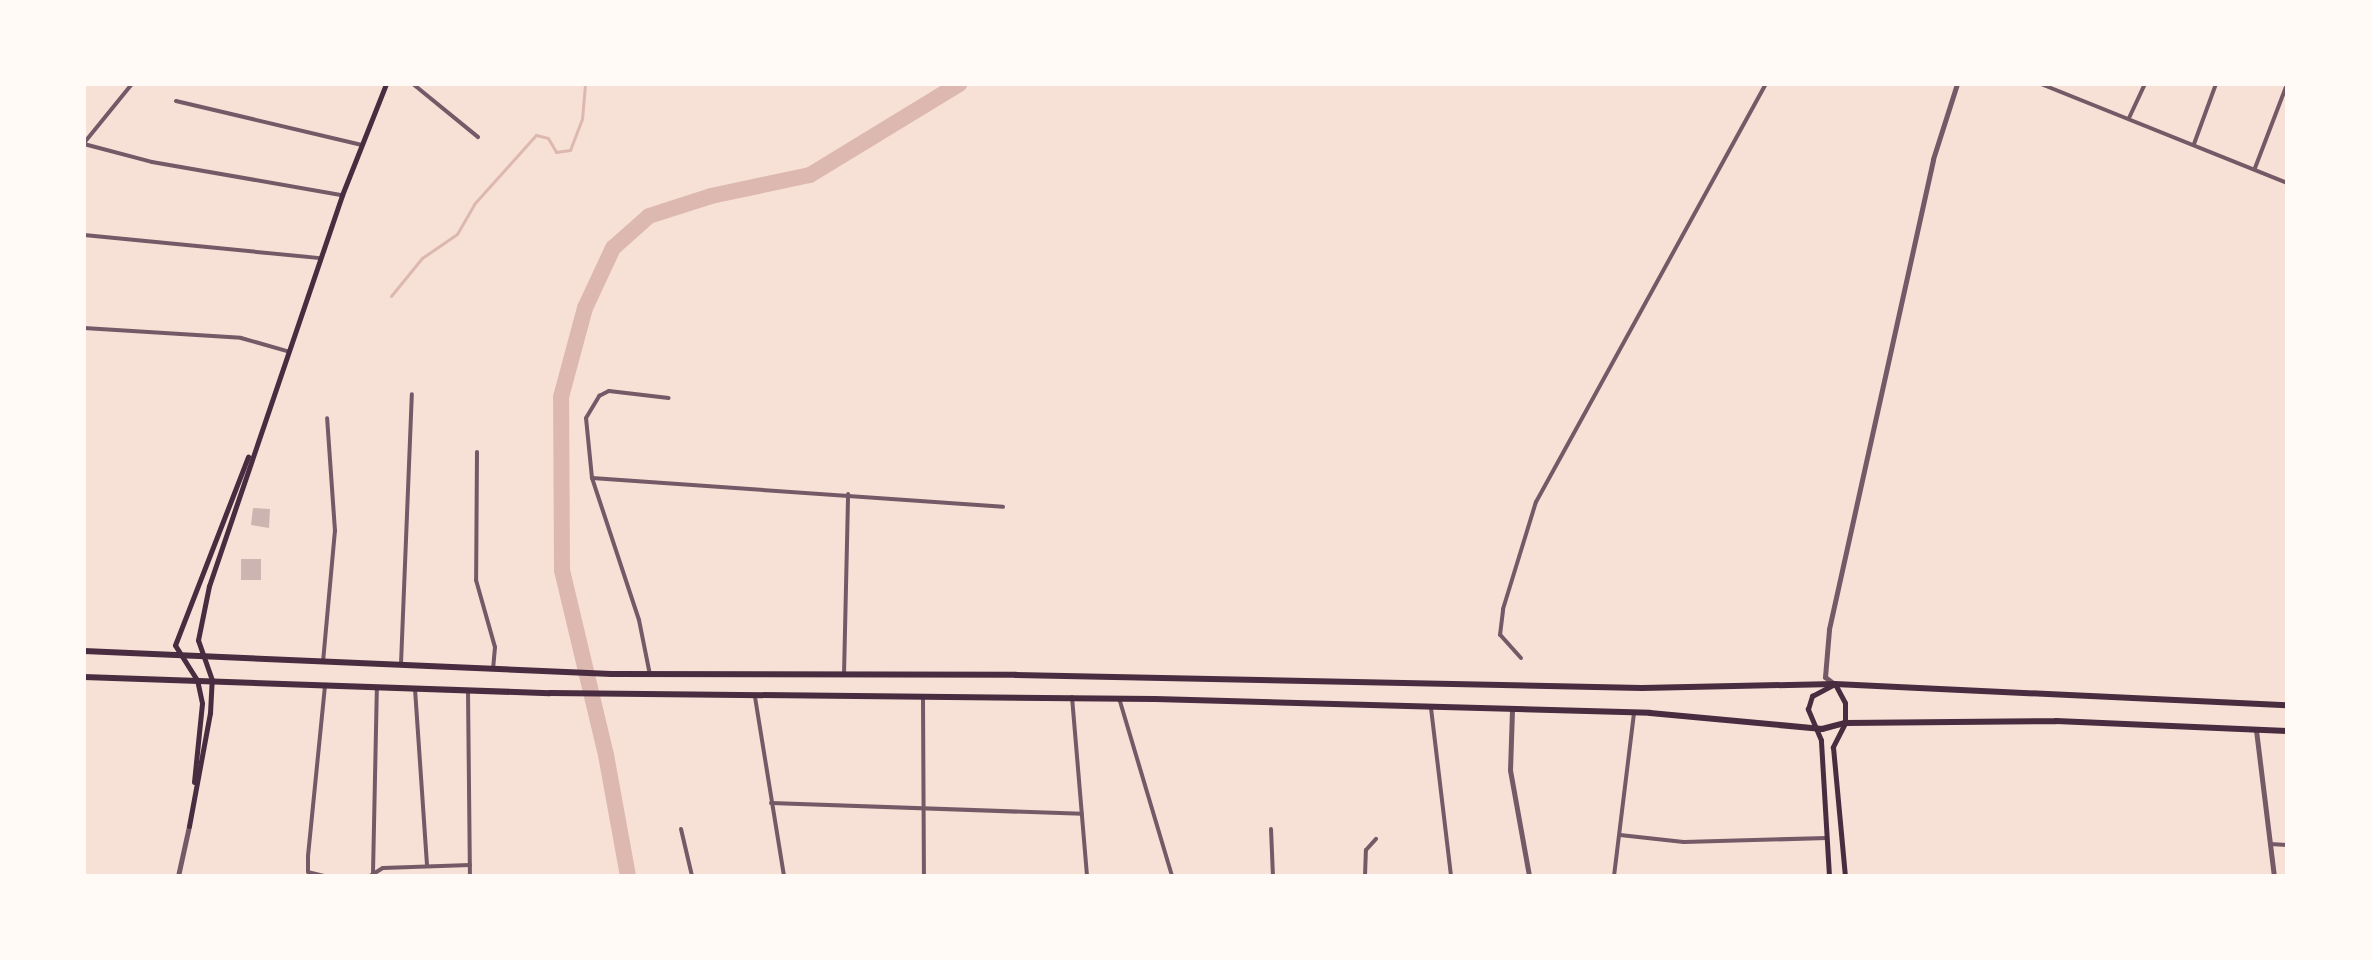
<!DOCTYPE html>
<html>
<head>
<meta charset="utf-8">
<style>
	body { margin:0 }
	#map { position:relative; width:2371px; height:960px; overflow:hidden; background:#f7e1d7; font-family:Raleway,sans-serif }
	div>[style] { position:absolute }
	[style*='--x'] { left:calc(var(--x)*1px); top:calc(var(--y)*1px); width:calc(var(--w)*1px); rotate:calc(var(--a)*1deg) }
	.stream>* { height:3px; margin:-1.5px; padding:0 1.5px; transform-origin:1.5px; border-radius:1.5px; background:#dcb8b0 }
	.river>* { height:16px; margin:-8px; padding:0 8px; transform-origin:8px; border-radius:8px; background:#dcb8b0 }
	.building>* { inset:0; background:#ccb4b1; transform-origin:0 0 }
	.minor>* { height:4px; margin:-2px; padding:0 2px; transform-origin:2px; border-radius:2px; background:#755966 }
	.tertiary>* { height:5px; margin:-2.5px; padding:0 2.5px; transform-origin:2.5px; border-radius:2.5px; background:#755966 }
	.secondary>* { height:5px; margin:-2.5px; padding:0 2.5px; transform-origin:2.5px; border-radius:2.5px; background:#4a2c40 }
	.trunk>* { height:6px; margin:-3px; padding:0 3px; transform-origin:3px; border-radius:3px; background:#4a2c40 }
	span { translate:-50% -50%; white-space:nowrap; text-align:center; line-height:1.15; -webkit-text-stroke:7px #fffaf5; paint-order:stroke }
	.frame { position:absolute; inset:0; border:86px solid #fffaf5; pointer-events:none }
</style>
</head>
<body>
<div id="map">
	<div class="stream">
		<div style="--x:391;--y:296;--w:49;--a:-50.8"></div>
		<div style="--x:422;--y:258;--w:42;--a:-34.4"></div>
		<div style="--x:457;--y:234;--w:34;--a:-60"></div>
		<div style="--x:474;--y:204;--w:93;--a:-48.1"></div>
		<div style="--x:536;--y:135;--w:12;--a:14"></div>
		<div style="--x:548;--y:138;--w:16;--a:60"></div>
		<div style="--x:556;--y:152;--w:14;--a:-8"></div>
		<div style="--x:570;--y:150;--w:33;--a:-69"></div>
		<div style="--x:582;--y:119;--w:35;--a:-85"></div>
	</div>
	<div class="river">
		<div style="--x:628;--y:876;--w:123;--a:-100.3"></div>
		<div style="--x:606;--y:755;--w:189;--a:-103.4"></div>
		<div style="--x:562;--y:571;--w:174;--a:-90.3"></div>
		<div style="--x:561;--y:397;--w:92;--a:-74.9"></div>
		<div style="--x:585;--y:308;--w:66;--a:-65"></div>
		<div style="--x:613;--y:248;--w:48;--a:-41.6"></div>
		<div style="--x:649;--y:216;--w:65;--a:-17.9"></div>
		<div style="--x:711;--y:196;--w:101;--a:-12"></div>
		<div style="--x:810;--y:175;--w:175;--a:-31.4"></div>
	</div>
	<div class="building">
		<div style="clip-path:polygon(253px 508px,270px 509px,269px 528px,251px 525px)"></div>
		<div style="left:241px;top:559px;width:20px;height:21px"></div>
	</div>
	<div class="minor">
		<div style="--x:413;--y:84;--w:84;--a:39.2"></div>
		<div style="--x:2041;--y:84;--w:265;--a:21.9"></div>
		<div style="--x:176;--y:101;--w:191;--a:13.3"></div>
		<div style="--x:2129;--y:118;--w:38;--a:-65"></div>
		<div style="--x:84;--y:143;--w:76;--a:-50.9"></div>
		<div style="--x:84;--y:144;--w:70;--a:14.8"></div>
		<div style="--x:152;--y:162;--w:193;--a:9.9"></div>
		<div style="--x:2194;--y:144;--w:64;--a:-69.9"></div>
		<div style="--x:2255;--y:168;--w:90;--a:-69.1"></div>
		<div style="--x:84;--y:235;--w:237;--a:5.6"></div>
		<div style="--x:84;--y:328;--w:157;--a:3.6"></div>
		<div style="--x:241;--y:338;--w:48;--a:15.8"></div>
		<div style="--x:477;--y:452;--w:128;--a:90.4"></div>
		<div style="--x:476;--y:580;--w:70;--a:74.2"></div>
		<div style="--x:495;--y:647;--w:21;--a:95"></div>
		<div style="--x:592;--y:478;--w:412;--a:4"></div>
		<div style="--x:1521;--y:658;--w:31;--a:-132"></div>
		<div style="--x:1500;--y:635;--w:26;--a:-83"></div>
		<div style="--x:1503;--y:609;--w:112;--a:-72.9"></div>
		<div style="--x:1536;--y:502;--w:477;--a:-61.2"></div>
		<div style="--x:323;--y:662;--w:132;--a:-84.8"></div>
		<div style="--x:335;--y:531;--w:113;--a:-94"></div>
		<div style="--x:401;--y:664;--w:270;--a:-87.7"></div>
		<div style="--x:650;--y:675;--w:56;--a:-101.3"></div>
		<div style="--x:639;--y:620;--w:150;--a:-108.3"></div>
		<div style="--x:592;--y:478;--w:60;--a:-95.7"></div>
		<div style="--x:586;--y:418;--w:26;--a:-59"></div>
		<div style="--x:599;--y:396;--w:11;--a:-27"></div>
		<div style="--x:609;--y:391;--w:60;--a:6.7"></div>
		<div style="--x:844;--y:675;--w:181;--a:-88.7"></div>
		<div style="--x:415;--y:689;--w:176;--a:86.1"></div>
		<div style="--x:468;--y:691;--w:185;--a:89.4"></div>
		<div style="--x:755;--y:697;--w:181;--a:80.8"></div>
		<div style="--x:923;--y:697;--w:179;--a:89.7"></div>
		<div style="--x:1072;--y:697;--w:180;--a:85.2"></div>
		<div style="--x:1119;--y:698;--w:186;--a:73.4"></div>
		<div style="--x:1431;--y:708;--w:169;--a:83.2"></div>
		<div style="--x:771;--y:803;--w:311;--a:2"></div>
		<div style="--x:681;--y:829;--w:48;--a:76.8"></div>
		<div style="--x:1271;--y:829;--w:47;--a:87.6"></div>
		<div style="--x:1620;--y:835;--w:64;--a:6.2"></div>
		<div style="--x:1684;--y:842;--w:143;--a:-1.6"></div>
		<div style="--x:2270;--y:844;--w:17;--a:3"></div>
		<div style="--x:373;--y:873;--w:185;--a:-88.8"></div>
		<div style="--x:324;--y:876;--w:16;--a:-166"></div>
		<div style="--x:308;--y:872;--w:16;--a:-90"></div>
		<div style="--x:308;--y:856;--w:172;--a:-84.3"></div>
		<div style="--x:370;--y:876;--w:15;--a:-32"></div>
		<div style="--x:383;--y:868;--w:87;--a:-2"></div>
		<div style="--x:1365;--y:876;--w:26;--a:-88"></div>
		<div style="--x:1366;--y:850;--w:15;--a:-48"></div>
		<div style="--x:1614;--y:876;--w:165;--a:-83"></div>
	</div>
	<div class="tertiary">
		<div style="--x:1833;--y:683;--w:10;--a:-143"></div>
		<div style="--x:1825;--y:677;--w:48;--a:-85.2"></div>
		<div style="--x:1829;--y:629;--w:481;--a:-77.5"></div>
		<div style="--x:1933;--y:159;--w:79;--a:-72.3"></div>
		<div style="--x:1512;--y:710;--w:60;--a:91.9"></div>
		<div style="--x:1510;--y:770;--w:108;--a:79.8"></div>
		<div style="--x:2256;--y:730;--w:147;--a:83"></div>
		<div style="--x:178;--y:876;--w:51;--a:-77.6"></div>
	</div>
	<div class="secondary">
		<div style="--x:194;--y:782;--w:79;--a:-84.2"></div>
		<div style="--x:202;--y:703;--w:24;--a:-102"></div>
		<div style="--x:197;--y:680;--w:41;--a:-122.2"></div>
		<div style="--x:175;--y:645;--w:202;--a:-68.8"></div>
		<div style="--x:189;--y:826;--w:115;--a:-79.5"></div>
		<div style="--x:210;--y:713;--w:33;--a:-87"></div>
		<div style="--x:212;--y:680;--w:42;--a:-109.3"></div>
		<div style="--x:198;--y:640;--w:55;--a:-78.5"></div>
		<div style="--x:209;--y:586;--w:413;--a:-71.2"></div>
		<div style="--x:342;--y:195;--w:119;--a:-68.4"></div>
		<div style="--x:1829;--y:876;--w:136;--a:-93.4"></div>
		<div style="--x:1821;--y:740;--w:34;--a:-113"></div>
		<div style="--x:1808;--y:709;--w:14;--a:-73"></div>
		<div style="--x:1812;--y:696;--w:26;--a:-28"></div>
		<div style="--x:1835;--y:684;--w:21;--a:62"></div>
		<div style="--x:1845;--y:703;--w:20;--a:90"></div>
		<div style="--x:1845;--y:723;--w:27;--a:117"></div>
		<div style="--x:1833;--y:747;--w:130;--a:84.7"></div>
	</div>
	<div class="trunk">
		<div style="--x:84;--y:651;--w:528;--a:2.5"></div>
		<div style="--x:611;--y:674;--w:405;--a:0.1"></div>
		<div style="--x:1016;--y:675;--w:626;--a:1.19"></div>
		<div style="--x:1642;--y:688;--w:193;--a:-1.2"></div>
		<div style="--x:1835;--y:684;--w:452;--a:2.7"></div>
		<div style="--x:84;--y:677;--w:466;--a:2"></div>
		<div style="--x:550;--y:693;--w:605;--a:0.57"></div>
		<div style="--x:1155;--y:699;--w:495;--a:1.6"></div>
		<div style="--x:1650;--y:713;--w:173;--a:5.3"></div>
		<div style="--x:1822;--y:729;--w:24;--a:-15"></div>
		<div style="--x:1845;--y:723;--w:211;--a:-0.5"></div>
		<div style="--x:2056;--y:721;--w:231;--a:2.5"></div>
	</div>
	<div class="frame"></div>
</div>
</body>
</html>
